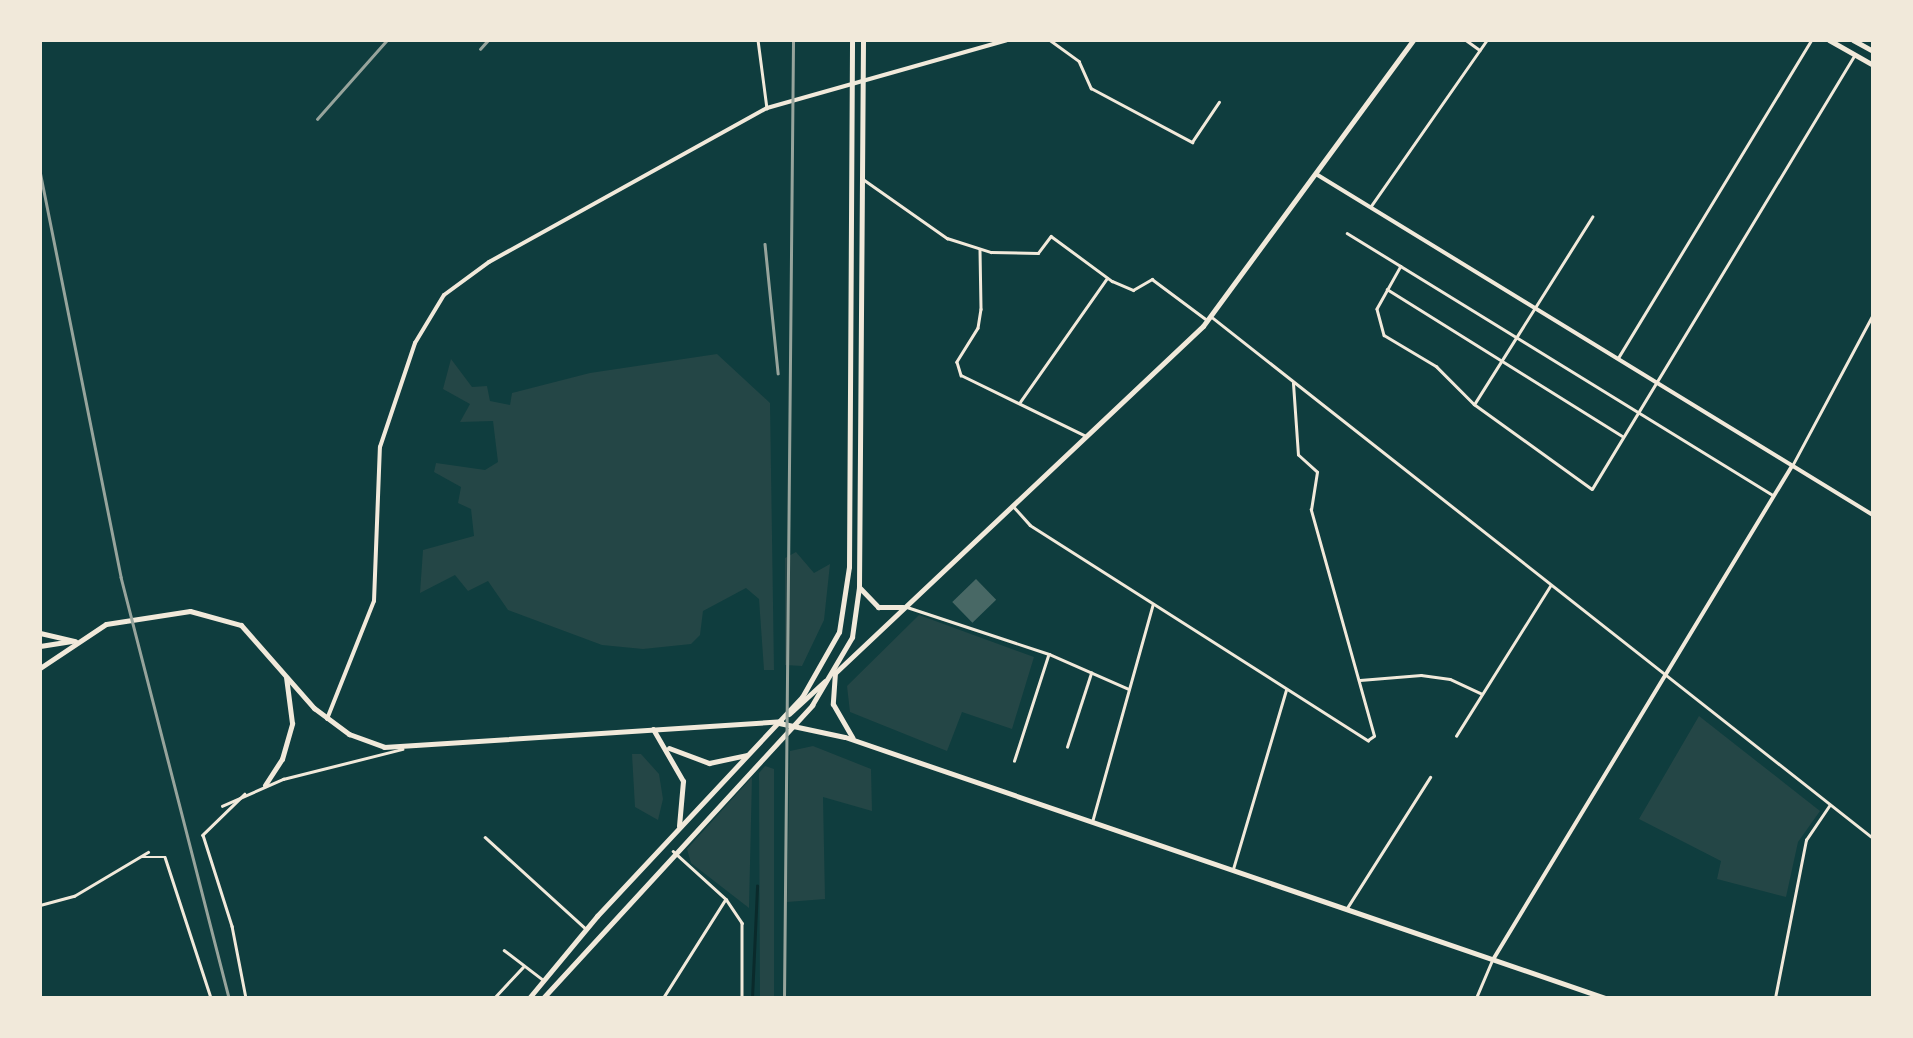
<!DOCTYPE html>
<html>
<head>
<meta charset="utf-8">
<style>
	body { margin:0 }
	#map { position:relative; width:1913px; height:1038px; overflow:hidden; background:#0f3d3e; font-family:Lato,sans-serif }
	div>[style] { position:absolute }
	[style*='--x'] { left:calc(var(--x)*1px); top:calc(var(--y)*1px); width:calc(var(--w)*1px); rotate:calc(var(--a)*1deg) }
	.green>* { inset:0; background:#244646 }
	.stream>* { height:2.5px; margin:-1.25px; padding:0 1.25px; transform-origin:1.25px; border-radius:1.25px; background:#0a2a2b }
	.building>* { inset:0; background:#486865; transform-origin:0 0 }
	.minor>* { height:2.5px; margin:-1.25px; padding:0 1.25px; transform-origin:1.25px; border-radius:1.25px; background:#f1e9da }
	.tertiary>* { height:4px; margin:-2px; padding:0 2px; transform-origin:2px; border-radius:2px; background:#f1e9da }
	.secondary>* { height:5px; margin:-2.5px; padding:0 2.5px; transform-origin:2.5px; border-radius:2.5px; background:#f1e9da }
	.primary>* { height:5px; margin:-2.5px; padding:0 2.5px; transform-origin:2.5px; border-radius:2.5px; background:#f1e9da }
	.trunk>* { height:5px; margin:-2.5px; padding:0 2.5px; transform-origin:2.5px; border-radius:2.5px; background:#f1e9da }
	.rail>* { height:2.5px; margin:-1.25px; padding:0 1.25px; transform-origin:1.25px; border-radius:1.25px; background:#97a49c }
	span { translate:-50% -50%; white-space:nowrap; text-align:center; line-height:1.15; -webkit-text-stroke:8px #f1e9da; paint-order:stroke }
	.frame { position:absolute; inset:0; border:42px solid #f1e9da; pointer-events:none }
</style>
</head>
<body>
<div id="map">
	<div class="green">
		<div style="clip-path:polygon(717px 354px,770px 403px,774px 670px,764px 670px,759px 599px,746px 588px,703px 611px,700px 635px,691px 644px,643px 649px,602px 645px,508px 610px,488px 581px,468px 591px,455px 575px,420px 593px,423px 550px,474px 536px,471px 509px,458px 503px,461px 487px,434px 472px,436px 463px,485px 470px,498px 462px,493px 421px,460px 422px,470px 404px,443px 389px,451px 359px,472px 387px,487px 386px,490px 401px,510px 405px,512px 393px,590px 373px)"></div>
		<div style="clip-path:polygon(796px 552px,814px 573px,830px 564px,824px 620px,802px 666px,785px 665px,785px 558px)"></div>
		<div style="clip-path:polygon(919px 615px,1034px 657px,1012px 729px,962px 712px,947px 751px,850px 712px,847px 686px)"></div>
		<div style="clip-path:polygon(1699px 716px,1820px 811px,1798px 842px,1786px 897px,1717px 879px,1721px 861px,1639px 819px)"></div>
		<div style="clip-path:polygon(813px 746px,871px 769px,872px 811px,823px 797px,825px 899px,787px 902px,790px 751px)"></div>
		<div style="clip-path:polygon(632px 754px,641px 754px,659px 774px,663px 799px,658px 820px,635px 807px)"></div>
		<div style="clip-path:polygon(765px 766px,774px 769px,774px 998px,760px 998px,759px 773px)"></div>
		<div style="clip-path:polygon(752px 777px,749px 907px,749px 908px,691px 863px,687px 849px)"></div>
	</div>
	<div class="stream">
		<div style="--x:752;--y:998;--w:112;--a:-87.4"></div>
	</div>
	<div class="building">
		<div style="left:976px;top:579px;width:29px;height:33px;rotate:46deg"></div>
	</div>
	<div class="minor">
		<div style="--x:758;--y:40;--w:69;--a:82.5"></div>
		<div style="--x:1050;--y:40;--w:36;--a:36"></div>
		<div style="--x:1079;--y:61;--w:30;--a:66"></div>
		<div style="--x:1091;--y:88;--w:115;--a:28.1"></div>
		<div style="--x:1192;--y:142;--w:48;--a:-56"></div>
		<div style="--x:1466;--y:40;--w:17;--a:36"></div>
		<div style="--x:863;--y:179;--w:103;--a:35.1"></div>
		<div style="--x:947;--y:238;--w:46;--a:17.7"></div>
		<div style="--x:991;--y:252;--w:47;--a:1.2"></div>
		<div style="--x:1038;--y:253;--w:21;--a:-53"></div>
		<div style="--x:1051;--y:236;--w:76;--a:36.4"></div>
		<div style="--x:1112;--y:281;--w:23;--a:23"></div>
		<div style="--x:1133;--y:290;--w:22;--a:-30"></div>
		<div style="--x:1152;--y:279;--w:69;--a:36.7"></div>
		<div style="--x:1371;--y:206;--w:203;--a:-55.1"></div>
		<div style="--x:1347;--y:233;--w:499;--a:31.6"></div>
		<div style="--x:980;--y:250;--w:59;--a:89"></div>
		<div style="--x:981;--y:309;--w:19;--a:99"></div>
		<div style="--x:978;--y:328;--w:40;--a:122"></div>
		<div style="--x:957;--y:362;--w:14;--a:73"></div>
		<div style="--x:961;--y:375;--w:139;--a:26"></div>
		<div style="--x:1401;--y:266;--w:49;--a:119.2"></div>
		<div style="--x:1377;--y:309;--w:27;--a:75"></div>
		<div style="--x:1384;--y:335;--w:61;--a:30.8"></div>
		<div style="--x:1436;--y:366;--w:54;--a:45"></div>
		<div style="--x:1474;--y:404;--w:145;--a:35.8"></div>
		<div style="--x:1592;--y:489;--w:506;--a:-58.82"></div>
		<div style="--x:1387;--y:289;--w:277;--a:32"></div>
		<div style="--x:1213;--y:318;--w:840;--a:38.23"></div>
		<div style="--x:1618;--y:358;--w:372;--a:-58.7"></div>
		<div style="--x:1020;--y:402;--w:151;--a:-54.9"></div>
		<div style="--x:1475;--y:403;--w:220;--a:-57.8"></div>
		<div style="--x:1792;--y:466;--w:172;--a:-61.9"></div>
		<div style="--x:1014;--y:507;--w:24;--a:48"></div>
		<div style="--x:1030;--y:525;--w:401;--a:32.5"></div>
		<div style="--x:1368;--y:740;--w:7;--a:-34"></div>
		<div style="--x:1374;--y:736;--w:235;--a:-105.6"></div>
		<div style="--x:1311;--y:510;--w:38;--a:-81"></div>
		<div style="--x:1317;--y:472;--w:25;--a:-138"></div>
		<div style="--x:1298;--y:455;--w:72;--a:-94"></div>
		<div style="--x:907;--y:607;--w:150;--a:18.3"></div>
		<div style="--x:1049;--y:654;--w:87;--a:23.6"></div>
		<div style="--x:1360;--y:680;--w:61;--a:-4.7"></div>
		<div style="--x:1421;--y:675;--w:29;--a:8"></div>
		<div style="--x:1450;--y:679;--w:35;--a:25"></div>
		<div style="--x:1456;--y:736;--w:177;--a:-57.9"></div>
		<div style="--x:1067;--y:747;--w:78;--a:-72"></div>
		<div style="--x:1014;--y:761;--w:110;--a:-72.1"></div>
		<div style="--x:245;--y:794;--w:59;--a:135.7"></div>
		<div style="--x:203;--y:835;--w:96;--a:72.3"></div>
		<div style="--x:232;--y:926;--w:73;--a:79"></div>
		<div style="--x:222;--y:806;--w:67;--a:-23.9"></div>
		<div style="--x:283;--y:779;--w:123;--a:-14.1"></div>
		<div style="--x:1092;--y:822;--w:226;--a:-74.4"></div>
		<div style="--x:485;--y:837;--w:134;--a:42.3"></div>
		<div style="--x:673;--y:851;--w:72;--a:42.2"></div>
		<div style="--x:726;--y:899;--w:29;--a:56"></div>
		<div style="--x:742;--y:923;--w:75;--a:90"></div>
		<div style="--x:141;--y:857;--w:24;--a:0"></div>
		<div style="--x:165;--y:857;--w:148;--a:71.9"></div>
		<div style="--x:1233;--y:869;--w:187;--a:-73.5"></div>
		<div style="--x:40;--y:905;--w:35;--a:-15"></div>
		<div style="--x:74;--y:896;--w:86;--a:-30.7"></div>
		<div style="--x:1347;--y:908;--w:155;--a:-57.6"></div>
		<div style="--x:504;--y:950;--w:48;--a:37.3"></div>
		<div style="--x:494;--y:998;--w:42;--a:-46.9"></div>
		<div style="--x:663;--y:998;--w:116;--a:-57.7"></div>
		<div style="--x:1476;--y:998;--w:39;--a:-67"></div>
		<div style="--x:1775;--y:998;--w:161;--a:-78.9"></div>
		<div style="--x:1806;--y:840;--w:41;--a:-55.9"></div>
	</div>
	<div class="tertiary">
		<div style="--x:1316;--y:174;--w:653;--a:31.48"></div>
		<div style="--x:327;--y:719;--w:127;--a:-68.3"></div>
		<div style="--x:374;--y:601;--w:154;--a:-87.8"></div>
		<div style="--x:380;--y:447;--w:110;--a:-71.4"></div>
		<div style="--x:415;--y:343;--w:56;--a:-58.9"></div>
		<div style="--x:444;--y:295;--w:56;--a:-36.3"></div>
		<div style="--x:489;--y:262;--w:318;--a:-29"></div>
		<div style="--x:767;--y:108;--w:249;--a:-15.8"></div>
		<div style="--x:1494;--y:958;--w:575;--a:-58.8"></div>
	</div>
	<div class="secondary">
		<div style="--x:1829;--y:40;--w:51;--a:29.6"></div>
		<div style="--x:1853;--y:40;--w:23;--a:29"></div>
		<div style="--x:859;--y:587;--w:28;--a:46"></div>
		<div style="--x:878;--y:607;--w:25;--a:0"></div>
		<div style="--x:40;--y:633;--w:36;--a:13"></div>
		<div style="--x:40;--y:646;--w:32;--a:-9"></div>
		<div style="--x:40;--y:668;--w:79;--a:-33.7"></div>
		<div style="--x:106;--y:624;--w:85;--a:-8.8"></div>
		<div style="--x:190;--y:611;--w:53;--a:15.4"></div>
		<div style="--x:241;--y:625;--w:111;--a:48.7"></div>
		<div style="--x:314;--y:708;--w:44;--a:36.6"></div>
		<div style="--x:349;--y:734;--w:37;--a:20"></div>
		<div style="--x:384;--y:747;--w:398;--a:-3.7"></div>
		<div style="--x:834;--y:674;--w:507;--a:-43.32"></div>
		<div style="--x:1203;--y:326;--w:355;--a:-53.7"></div>
		<div style="--x:789;--y:714;--w:49;--a:-42.5"></div>
		<div style="--x:653;--y:729;--w:60;--a:60"></div>
		<div style="--x:683;--y:781;--w:45;--a:95.1"></div>
		<div style="--x:669;--y:748;--w:43;--a:20.6"></div>
		<div style="--x:709;--y:763;--w:38;--a:-12"></div>
		<div style="--x:265;--y:785;--w:31;--a:-57"></div>
		<div style="--x:282;--y:759;--w:37;--a:-74"></div>
		<div style="--x:292;--y:723;--w:46;--a:-97.4"></div>
	</div>
	<div class="primary">
		<div style="--x:835;--y:672;--w:32;--a:94"></div>
		<div style="--x:833;--y:704;--w:39;--a:60"></div>
		<div style="--x:779;--y:723;--w:67;--a:12"></div>
		<div style="--x:845;--y:737;--w:804;--a:18.95"></div>
	</div>
	<div class="trunk">
		<div style="--x:529;--y:998;--w:107;--a:-50.3"></div>
		<div style="--x:597;--y:916;--w:300;--a:-46.9"></div>
		<div style="--x:802;--y:697;--w:75;--a:-60.4"></div>
		<div style="--x:839;--y:632;--w:66;--a:-81.3"></div>
		<div style="--x:849;--y:567;--w:527;--a:-89.67"></div>
		<div style="--x:543;--y:998;--w:398;--a:-47.4"></div>
		<div style="--x:812;--y:705;--w:79;--a:-59.5"></div>
		<div style="--x:852;--y:637;--w:50;--a:-82"></div>
		<div style="--x:859;--y:587;--w:547;--a:-89.58"></div>
	</div>
	<div class="rail">
		<div style="--x:480;--y:49;--w:12;--a:-48"></div>
		<div style="--x:317;--y:119;--w:106;--a:-48.5"></div>
		<div style="--x:40;--y:171;--w:414;--a:78.7"></div>
		<div style="--x:121;--y:577;--w:435;--a:75.6"></div>
		<div style="--x:765;--y:244;--w:130;--a:84.2"></div>
		<div style="--x:784;--y:998;--w:958;--a:-89.46"></div>
	</div>
	<div class="frame"></div>
</div>
</body>
</html>
